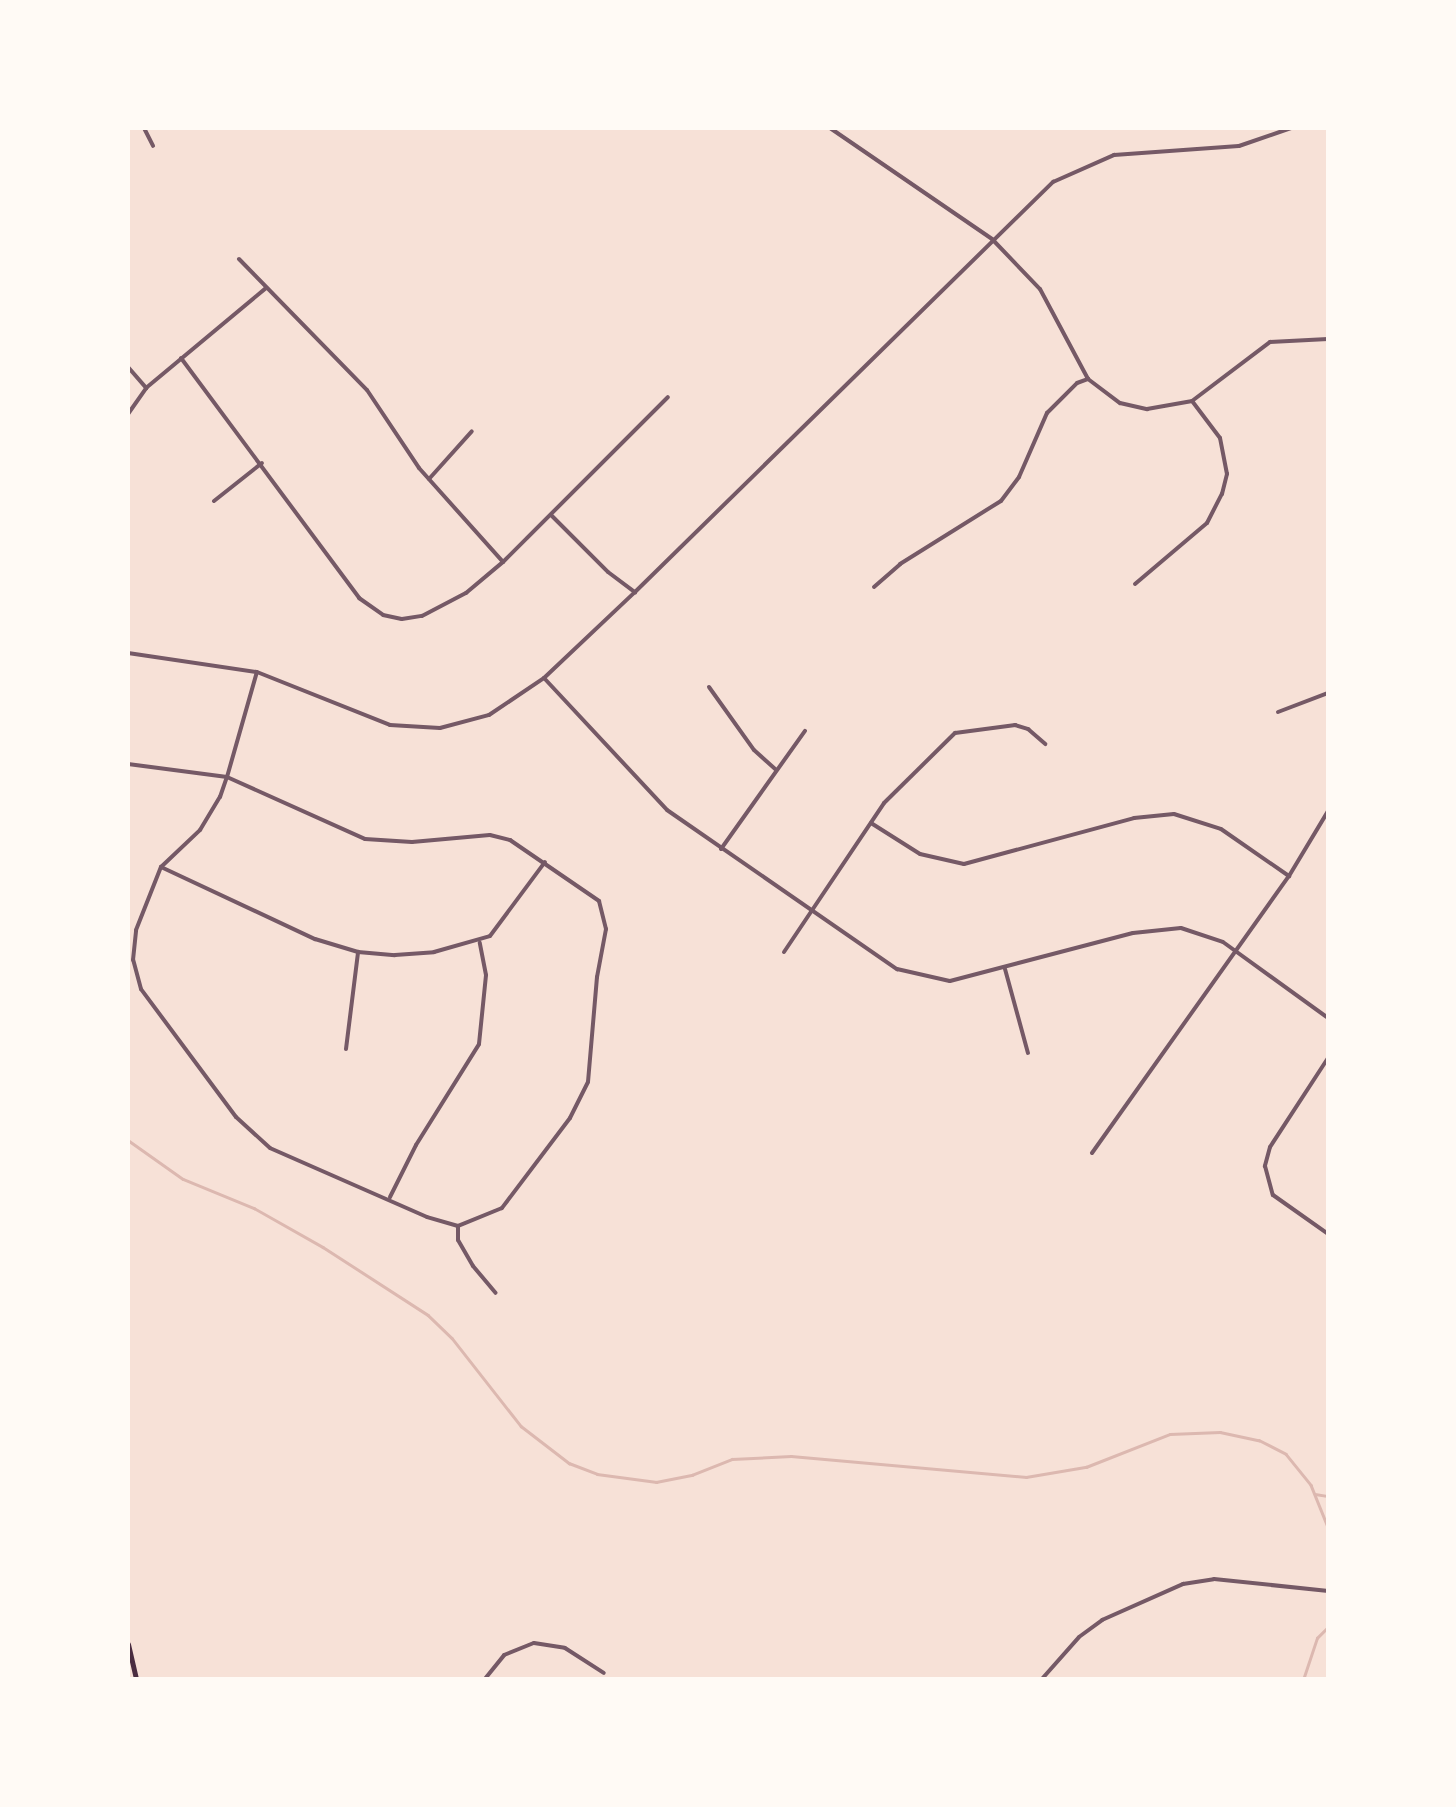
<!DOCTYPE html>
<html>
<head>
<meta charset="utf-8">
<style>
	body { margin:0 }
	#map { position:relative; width:1456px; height:1807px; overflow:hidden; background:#f7e1d7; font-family:"Roboto Condensed",sans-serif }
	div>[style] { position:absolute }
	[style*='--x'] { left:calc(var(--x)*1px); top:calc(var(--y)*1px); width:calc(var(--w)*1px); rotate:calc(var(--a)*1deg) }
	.stream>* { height:2.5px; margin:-1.25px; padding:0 1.25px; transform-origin:1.25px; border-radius:1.25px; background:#dcb8b0 }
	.minor>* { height:4px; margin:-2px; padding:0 2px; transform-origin:2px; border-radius:2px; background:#755966 }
	.tertiary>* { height:4px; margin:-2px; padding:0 2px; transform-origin:2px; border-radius:2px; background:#755966 }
	.secondary>* { height:5px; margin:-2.5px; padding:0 2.5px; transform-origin:2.5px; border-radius:2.5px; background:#4a2c40 }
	span { translate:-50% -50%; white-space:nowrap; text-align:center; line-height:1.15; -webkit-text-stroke:8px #fffaf5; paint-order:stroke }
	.frame { position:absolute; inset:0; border:130px solid #fffaf5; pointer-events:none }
</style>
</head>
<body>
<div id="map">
	<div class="stream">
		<div style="--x:128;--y:1140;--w:67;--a:35.3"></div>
		<div style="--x:183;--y:1179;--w:77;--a:22.2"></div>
		<div style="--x:254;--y:1208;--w:79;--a:29.5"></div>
		<div style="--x:323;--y:1247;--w:125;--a:32.9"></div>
		<div style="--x:428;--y:1315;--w:33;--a:44"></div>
		<div style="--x:452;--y:1338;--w:112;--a:51.9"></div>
		<div style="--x:521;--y:1426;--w:61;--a:37.6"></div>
		<div style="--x:569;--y:1463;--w:30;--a:21"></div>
		<div style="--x:597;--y:1474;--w:60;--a:7.7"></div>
		<div style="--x:656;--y:1482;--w:37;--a:-11"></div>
		<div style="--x:692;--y:1475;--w:43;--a:-21.8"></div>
		<div style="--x:732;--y:1459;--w:59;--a:-2.9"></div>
		<div style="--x:791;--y:1456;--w:236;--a:5.1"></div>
		<div style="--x:1026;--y:1477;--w:61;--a:-9.5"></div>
		<div style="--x:1086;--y:1467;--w:90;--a:-21.4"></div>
		<div style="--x:1170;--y:1434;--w:50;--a:-2.3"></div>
		<div style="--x:1220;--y:1432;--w:40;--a:12"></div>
		<div style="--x:1259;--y:1440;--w:30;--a:27"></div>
		<div style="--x:1286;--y:1454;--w:40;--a:51"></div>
		<div style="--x:1311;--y:1485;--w:45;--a:68"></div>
		<div style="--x:1315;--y:1494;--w:13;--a:9"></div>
		<div style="--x:1303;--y:1680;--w:44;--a:-71.6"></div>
		<div style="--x:1317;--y:1638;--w:16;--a:-45"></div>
	</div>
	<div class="minor">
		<div style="--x:144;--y:128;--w:20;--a:63"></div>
		<div style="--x:830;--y:128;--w:196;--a:34.4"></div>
		<div style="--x:992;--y:239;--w:69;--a:46.2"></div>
		<div style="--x:1040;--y:289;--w:102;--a:61.9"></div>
		<div style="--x:1088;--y:379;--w:40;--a:37"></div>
		<div style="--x:1120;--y:403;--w:28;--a:13"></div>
		<div style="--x:1147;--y:409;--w:46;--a:-10.1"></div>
		<div style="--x:1192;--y:401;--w:98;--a:-37.1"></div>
		<div style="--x:1270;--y:342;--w:58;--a:-3"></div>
		<div style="--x:239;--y:259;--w:183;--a:45.7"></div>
		<div style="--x:367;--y:390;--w:94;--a:56.3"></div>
		<div style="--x:419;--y:468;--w:126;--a:48.2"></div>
		<div style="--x:1328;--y:311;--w:25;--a:90"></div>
		<div style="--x:181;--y:358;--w:299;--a:53.4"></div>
		<div style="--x:359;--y:598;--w:29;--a:35"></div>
		<div style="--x:383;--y:615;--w:19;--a:12"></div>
		<div style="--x:402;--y:619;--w:20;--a:-9"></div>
		<div style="--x:422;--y:616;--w:50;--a:-27.6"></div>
		<div style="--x:466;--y:593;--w:48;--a:-40"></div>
		<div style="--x:503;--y:562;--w:233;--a:-45"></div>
		<div style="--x:128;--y:367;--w:28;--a:49"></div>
		<div style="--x:128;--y:414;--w:32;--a:-55"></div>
		<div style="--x:146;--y:388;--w:156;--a:-39.8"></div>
		<div style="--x:429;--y:479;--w:64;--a:-48.1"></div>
		<div style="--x:214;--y:501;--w:61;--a:-38.4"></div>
		<div style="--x:552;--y:516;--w:79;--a:45"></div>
		<div style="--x:608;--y:572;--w:34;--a:37"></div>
		<div style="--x:1135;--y:584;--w:94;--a:-40.3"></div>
		<div style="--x:1207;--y:523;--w:33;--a:-63"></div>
		<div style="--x:1222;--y:494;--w:21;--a:-76"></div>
		<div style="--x:1227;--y:474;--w:37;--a:-101"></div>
		<div style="--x:1220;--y:438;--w:46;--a:-127.1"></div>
		<div style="--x:874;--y:587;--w:35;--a:-41"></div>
		<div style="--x:900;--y:564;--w:119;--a:-32"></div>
		<div style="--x:1001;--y:501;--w:30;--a:-53"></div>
		<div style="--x:1019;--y:477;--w:70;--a:-66.4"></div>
		<div style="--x:1047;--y:413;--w:42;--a:-45"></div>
		<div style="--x:1077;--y:383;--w:12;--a:-20"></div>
		<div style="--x:544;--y:678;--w:180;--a:47"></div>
		<div style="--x:667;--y:810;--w:280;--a:34.7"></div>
		<div style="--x:897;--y:969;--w:54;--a:12.8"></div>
		<div style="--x:950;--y:981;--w:189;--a:-14.7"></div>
		<div style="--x:1133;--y:933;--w:48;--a:-5.9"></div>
		<div style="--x:1181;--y:928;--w:44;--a:18.4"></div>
		<div style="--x:1223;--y:942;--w:130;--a:35.9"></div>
		<div style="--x:709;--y:687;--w:77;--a:54.5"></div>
		<div style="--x:754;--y:750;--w:30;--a:42"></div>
		<div style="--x:1278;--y:712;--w:53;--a:-20.8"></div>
		<div style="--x:128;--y:764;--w:100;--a:7.5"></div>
		<div style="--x:227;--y:777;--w:151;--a:24.2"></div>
		<div style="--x:365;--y:839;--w:47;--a:3.7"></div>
		<div style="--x:412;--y:842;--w:78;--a:-5.1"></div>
		<div style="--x:490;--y:835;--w:21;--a:14"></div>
		<div style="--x:510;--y:840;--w:108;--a:34.4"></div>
		<div style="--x:599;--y:901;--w:29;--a:76"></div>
		<div style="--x:606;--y:929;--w:49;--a:100.6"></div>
		<div style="--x:597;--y:977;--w:105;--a:94.9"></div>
		<div style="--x:588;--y:1082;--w:40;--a:116.6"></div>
		<div style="--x:570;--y:1118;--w:113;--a:127.1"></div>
		<div style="--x:502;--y:1208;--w:48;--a:157.8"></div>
		<div style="--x:458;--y:1226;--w:32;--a:-164"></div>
		<div style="--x:427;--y:1217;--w:171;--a:-156.3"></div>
		<div style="--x:270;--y:1148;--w:46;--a:-137.6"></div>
		<div style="--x:236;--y:1117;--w:159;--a:-126.6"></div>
		<div style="--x:141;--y:989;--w:30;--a:-105"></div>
		<div style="--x:133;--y:960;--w:30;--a:-84"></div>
		<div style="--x:136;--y:930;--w:68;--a:-68.4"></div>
		<div style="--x:161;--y:867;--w:54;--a:-43.5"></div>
		<div style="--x:200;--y:830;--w:39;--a:-59"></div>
		<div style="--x:220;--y:797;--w:21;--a:-71"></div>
		<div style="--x:227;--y:777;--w:109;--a:-74.1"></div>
		<div style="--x:871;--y:823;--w:58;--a:32.3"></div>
		<div style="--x:920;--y:854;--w:45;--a:12.8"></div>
		<div style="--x:964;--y:864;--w:176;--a:-15.1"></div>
		<div style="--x:1134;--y:818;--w:40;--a:-5.7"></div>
		<div style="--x:1174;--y:814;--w:49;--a:17.7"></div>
		<div style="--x:1221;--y:829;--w:83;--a:34.7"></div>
		<div style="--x:721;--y:849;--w:145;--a:-54.6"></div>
		<div style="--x:161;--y:867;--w:170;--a:25.1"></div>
		<div style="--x:315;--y:939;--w:45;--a:16.8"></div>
		<div style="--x:358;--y:952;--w:37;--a:5"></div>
		<div style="--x:395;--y:955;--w:39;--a:-4"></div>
		<div style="--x:434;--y:952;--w:58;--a:-15.9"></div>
		<div style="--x:490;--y:936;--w:92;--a:-53.4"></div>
		<div style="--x:784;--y:952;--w:179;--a:-56.1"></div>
		<div style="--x:884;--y:803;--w:100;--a:-44.6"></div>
		<div style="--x:955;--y:733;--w:61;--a:-7.6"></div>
		<div style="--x:1015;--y:725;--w:14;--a:17"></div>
		<div style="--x:1028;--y:729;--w:23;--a:41"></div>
		<div style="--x:1005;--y:969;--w:87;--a:74.7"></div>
		<div style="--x:346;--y:1049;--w:98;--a:-82.9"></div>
		<div style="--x:1328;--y:1058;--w:106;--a:123.1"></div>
		<div style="--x:1270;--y:1147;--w:20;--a:105"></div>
		<div style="--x:1265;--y:1166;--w:30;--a:75"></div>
		<div style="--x:1273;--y:1195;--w:67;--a:35.3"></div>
		<div style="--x:1092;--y:1153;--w:340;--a:-54.6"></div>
		<div style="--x:1289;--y:876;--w:76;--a:-59"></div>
		<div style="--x:390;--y:1197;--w:58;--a:-63.4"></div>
		<div style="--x:416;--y:1145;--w:119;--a:-58"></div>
		<div style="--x:479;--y:1044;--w:69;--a:-84.2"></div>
		<div style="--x:486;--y:975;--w:33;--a:-101"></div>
		<div style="--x:458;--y:1226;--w:14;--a:90"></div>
		<div style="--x:458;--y:1240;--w:30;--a:60"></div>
		<div style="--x:473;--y:1266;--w:35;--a:50"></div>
		<div style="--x:484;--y:1680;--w:32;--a:-51"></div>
		<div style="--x:504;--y:1655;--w:32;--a:-22"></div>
		<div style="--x:534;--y:1643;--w:31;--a:9"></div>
		<div style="--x:565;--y:1648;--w:46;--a:32.7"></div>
	</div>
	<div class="tertiary">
		<div style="--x:128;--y:653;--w:130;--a:8.4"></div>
		<div style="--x:257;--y:672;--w:143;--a:21.7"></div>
		<div style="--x:390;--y:725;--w:50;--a:3.4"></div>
		<div style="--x:440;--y:728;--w:51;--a:-14.9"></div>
		<div style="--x:489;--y:715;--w:66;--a:-33.9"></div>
		<div style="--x:544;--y:678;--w:125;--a:-43.4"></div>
		<div style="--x:635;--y:592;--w:586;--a:-44.45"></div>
		<div style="--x:1053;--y:182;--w:67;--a:-23.9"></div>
		<div style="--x:1114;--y:155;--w:125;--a:-4.1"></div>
		<div style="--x:1239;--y:146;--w:55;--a:-19.1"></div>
		<div style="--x:1041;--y:1680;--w:57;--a:-48.5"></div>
		<div style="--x:1079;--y:1637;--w:29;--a:-36"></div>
		<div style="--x:1102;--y:1620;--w:89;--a:-24"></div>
		<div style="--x:1183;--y:1584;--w:31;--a:-9"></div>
		<div style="--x:1214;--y:1579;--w:115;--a:6"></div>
	</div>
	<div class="secondary">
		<div style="--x:128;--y:1644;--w:37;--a:77"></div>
	</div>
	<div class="frame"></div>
</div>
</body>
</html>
